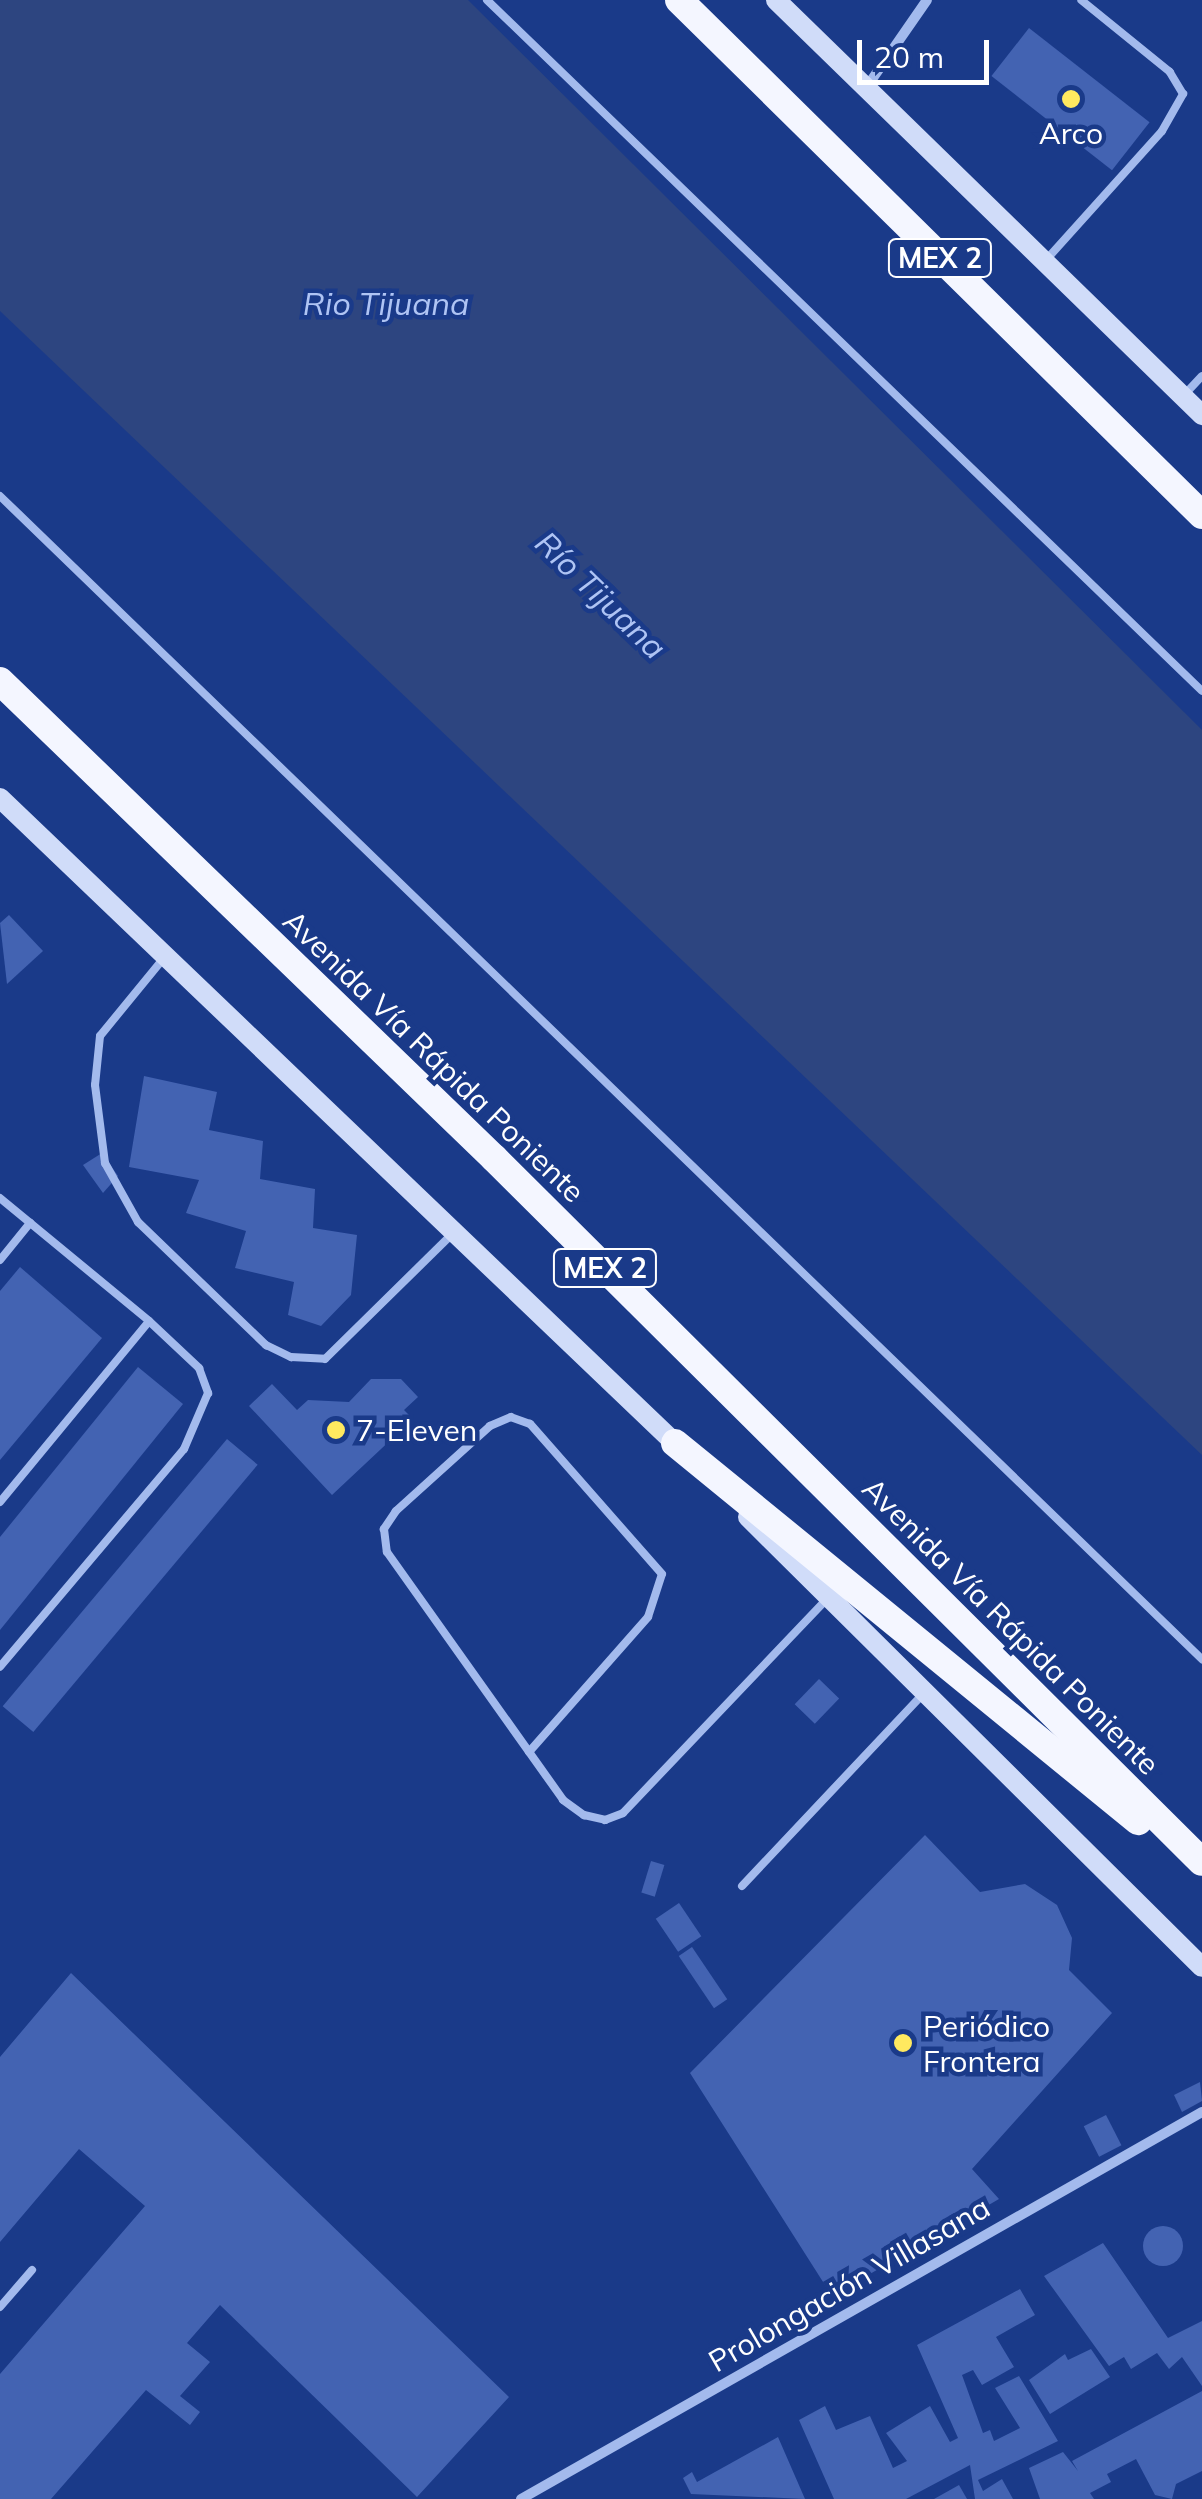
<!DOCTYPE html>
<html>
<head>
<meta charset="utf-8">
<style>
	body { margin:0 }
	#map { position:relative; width:1202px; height:2499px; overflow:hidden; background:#1a3a89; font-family:Mulish,sans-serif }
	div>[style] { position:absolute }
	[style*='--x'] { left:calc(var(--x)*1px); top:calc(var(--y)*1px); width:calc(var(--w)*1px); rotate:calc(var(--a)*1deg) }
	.water>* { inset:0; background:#2d4580 }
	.building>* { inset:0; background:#4363b2; transform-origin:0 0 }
	.round { border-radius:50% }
	.service>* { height:8px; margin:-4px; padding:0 4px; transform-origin:4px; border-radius:4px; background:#a3baed }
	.minor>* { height:10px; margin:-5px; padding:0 5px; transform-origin:5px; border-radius:5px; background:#a3baed }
	.secondary>* { height:20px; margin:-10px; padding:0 10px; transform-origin:10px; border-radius:10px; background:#d0dcf9 }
	.trunk>* { height:28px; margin:-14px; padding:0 14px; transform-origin:14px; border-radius:14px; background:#f4f6ff }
	.dots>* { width:28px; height:28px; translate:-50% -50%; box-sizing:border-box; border:5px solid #1a3a89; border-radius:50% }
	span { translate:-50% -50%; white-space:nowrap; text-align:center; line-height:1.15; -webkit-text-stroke:9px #1a3a89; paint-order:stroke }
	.shield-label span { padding:2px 8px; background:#1a3a89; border:2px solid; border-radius:8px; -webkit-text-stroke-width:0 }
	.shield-label { font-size:28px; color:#fff; font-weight:700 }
	.poi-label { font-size:30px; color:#fff }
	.left { translate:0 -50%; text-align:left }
	.street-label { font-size:30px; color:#fff }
	.water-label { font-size:32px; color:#afc4f4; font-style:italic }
	.scale { position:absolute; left:857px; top:40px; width:132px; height:45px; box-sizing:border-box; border:5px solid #fff; border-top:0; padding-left:12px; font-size:30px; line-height:35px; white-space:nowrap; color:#fff; -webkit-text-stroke:8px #1a3a89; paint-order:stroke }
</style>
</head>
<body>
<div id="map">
	<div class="water">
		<div style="clip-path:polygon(0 0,468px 0,1202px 730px,1202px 1455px,0 311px)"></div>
	</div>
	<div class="building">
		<div style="left:1029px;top:28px;width:153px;height:61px;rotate:38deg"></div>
		<div style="clip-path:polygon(9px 915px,43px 951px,7px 984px,0 923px)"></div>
		<div style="clip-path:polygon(144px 1076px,217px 1092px,209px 1130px,263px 1141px,260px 1179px,315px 1189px,313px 1228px,357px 1235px,351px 1295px,321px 1326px,288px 1315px,294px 1282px,235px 1268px,246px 1231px,186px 1213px,199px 1180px,129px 1167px)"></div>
		<div style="clip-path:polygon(102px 1153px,118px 1176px,103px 1193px,83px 1165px)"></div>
		<div style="clip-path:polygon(20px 1267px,102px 1338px,0 1460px,0 1291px)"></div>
		<div style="clip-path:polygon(138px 1367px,183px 1404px,0 1630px,0 1537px)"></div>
		<div style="clip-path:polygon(371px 1379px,401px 1379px,418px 1397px,404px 1410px,413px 1419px,332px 1495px,249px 1406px,272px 1384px,297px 1410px,308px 1400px,349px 1402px)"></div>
		<div style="left:227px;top:1439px;width:40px;height:349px;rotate:40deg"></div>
		<div style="left:819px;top:1679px;width:28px;height:35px;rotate:44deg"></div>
		<div style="clip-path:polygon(925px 1835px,980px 1892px,1025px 1884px,1057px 1905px,1072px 1938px,1069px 1970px,1112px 2013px,972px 2169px,999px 2199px,832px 2296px,690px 2073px)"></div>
		<div style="left:651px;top:1861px;width:14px;height:33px;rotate:17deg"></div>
		<div style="left:679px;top:1903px;width:40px;height:28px;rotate:56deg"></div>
		<div style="left:692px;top:1947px;width:63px;height:16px;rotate:56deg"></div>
		<div style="clip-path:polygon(71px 1973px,509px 2397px,417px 2497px,220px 2305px,187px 2343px,210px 2362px,180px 2396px,200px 2412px,190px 2425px,146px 2390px,51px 2499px,0 2499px,0 2374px,145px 2206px,79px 2149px,0 2242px,0 2057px)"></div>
		<div style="clip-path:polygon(1200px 2082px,1202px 2101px,1182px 2112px,1174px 2095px)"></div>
		<div style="left:1106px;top:2115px;width:34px;height:25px;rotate:63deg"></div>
		<div class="round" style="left:1143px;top:2226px;width:40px;height:40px"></div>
		<div style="clip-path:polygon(1103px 2243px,1168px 2338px,1202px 2321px,1202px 2386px,1182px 2357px,1169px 2369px,1157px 2353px,1131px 2369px,1124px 2357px,1109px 2366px,1044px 2276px)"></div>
		<div style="clip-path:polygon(1020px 2289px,1035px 2315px,996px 2337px,1014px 2367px,982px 2385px,973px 2370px,962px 2375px,983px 2433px,990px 2430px,994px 2441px,1020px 2428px,995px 2388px,1019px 2376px,1058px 2441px,978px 2480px,983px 2491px,1002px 2479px,1013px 2499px,975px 2499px,970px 2465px,906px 2499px,834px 2499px,799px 2420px,825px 2406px,836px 2430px,870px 2416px,893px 2468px,907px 2461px,886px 2433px,930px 2406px,950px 2442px,958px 2438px,917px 2345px)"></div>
		<div style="clip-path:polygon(1091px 2349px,1110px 2377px,1050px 2414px,1029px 2380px,1065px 2354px,1068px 2360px)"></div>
		<div style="clip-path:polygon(1202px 2391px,1202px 2471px,1176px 2484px,1172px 2499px,1155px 2495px,1136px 2459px,1107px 2474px,1111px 2482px,1090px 2493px,1094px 2499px,1040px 2499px,1029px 2468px,1063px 2452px,1078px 2471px,1072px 2461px)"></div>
		<div style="clip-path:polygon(778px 2437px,805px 2499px,691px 2494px,683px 2478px,692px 2472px,697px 2482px)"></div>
		<div style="clip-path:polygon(959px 2485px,967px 2499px,934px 2499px)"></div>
	</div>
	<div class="service">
		<div style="--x:487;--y:0;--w:994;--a:44.02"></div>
		<div style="--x:1046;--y:260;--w:173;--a:-48"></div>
		<div style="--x:1162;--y:131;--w:43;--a:-60.4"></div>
		<div style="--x:1183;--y:94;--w:26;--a:-121"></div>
		<div style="--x:1170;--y:72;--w:114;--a:-141"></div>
		<div style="--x:1186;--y:393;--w:23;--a:-47"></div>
		<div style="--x:0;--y:496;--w:1673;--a:44.06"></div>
		<div style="--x:163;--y:959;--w:99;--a:129.3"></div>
		<div style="--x:100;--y:1036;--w:49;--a:95.8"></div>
		<div style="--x:95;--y:1085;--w:79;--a:82.7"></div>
		<div style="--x:105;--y:1163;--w:68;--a:60.8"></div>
		<div style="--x:138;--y:1222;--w:178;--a:43.9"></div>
		<div style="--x:266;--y:1345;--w:28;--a:26"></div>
		<div style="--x:291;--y:1357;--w:34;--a:3"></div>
		<div style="--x:325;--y:1359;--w:177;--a:-44.5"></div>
		<div style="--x:0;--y:1198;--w:193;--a:39.5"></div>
		<div style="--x:149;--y:1321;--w:69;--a:43.2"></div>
		<div style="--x:199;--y:1368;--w:27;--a:70"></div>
		<div style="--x:208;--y:1393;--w:61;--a:113.2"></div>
		<div style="--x:184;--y:1449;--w:285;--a:130.2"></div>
		<div style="--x:0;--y:1260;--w:48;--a:-51"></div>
		<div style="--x:0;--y:1502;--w:234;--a:-50.5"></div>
		<div style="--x:529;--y:1752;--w:180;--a:-48.6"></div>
		<div style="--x:648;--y:1617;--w:45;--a:-72"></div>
		<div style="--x:662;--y:1574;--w:200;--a:-131.3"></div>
		<div style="--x:530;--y:1424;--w:20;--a:-160"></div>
		<div style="--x:511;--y:1417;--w:23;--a:157"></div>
		<div style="--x:490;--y:1426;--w:127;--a:137.9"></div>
		<div style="--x:396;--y:1511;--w:22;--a:124"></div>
		<div style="--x:384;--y:1529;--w:23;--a:83"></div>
		<div style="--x:387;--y:1552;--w:304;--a:54.6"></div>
		<div style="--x:563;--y:1800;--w:26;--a:36"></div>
		<div style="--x:584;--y:1815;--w:22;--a:13"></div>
		<div style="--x:605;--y:1820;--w:19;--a:-21"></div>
		<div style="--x:623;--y:1813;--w:297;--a:-46.4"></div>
		<div style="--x:742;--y:1886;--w:265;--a:-46.7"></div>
		<div style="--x:0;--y:2307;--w:49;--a:-49.1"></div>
	</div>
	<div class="minor">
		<div style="--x:866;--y:88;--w:107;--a:-55.3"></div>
		<div style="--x:521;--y:2499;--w:783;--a:-29.61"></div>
	</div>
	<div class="secondary">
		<div style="--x:776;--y:0;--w:595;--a:44.25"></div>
		<div style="--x:0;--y:798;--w:944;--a:43.71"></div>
		<div style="--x:748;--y:1517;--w:639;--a:44.75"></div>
	</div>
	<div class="trunk">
		<div style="--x:679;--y:0;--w:734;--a:44.56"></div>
		<div style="--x:0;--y:681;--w:687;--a:44"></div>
		<div style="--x:494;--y:1158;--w:998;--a:44.84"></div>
		<div style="--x:675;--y:1443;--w:598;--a:39.23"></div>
	</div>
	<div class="dots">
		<div style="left:1071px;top:99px;background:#ffe95f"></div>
		<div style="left:336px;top:1430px;background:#ffe95f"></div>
		<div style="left:903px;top:2043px;background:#ffe95f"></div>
	</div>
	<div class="shield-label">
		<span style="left:940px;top:258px">MEX 2</span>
		<span style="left:605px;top:1268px">MEX 2</span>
	</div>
	<div class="poi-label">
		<span style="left:1071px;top:133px">Arco</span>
		<span class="left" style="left:356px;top:1430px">7-Eleven</span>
		<span class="left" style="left:923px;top:2043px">Periódico<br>Frontera</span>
	</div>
	<div class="street-label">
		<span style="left:434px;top:1056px;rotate:44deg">Avenida Vía Rápida Poniente</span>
		<span style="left:1011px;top:1626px;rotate:45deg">Avenida Vía Rápida Poniente</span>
		<span style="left:849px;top:2284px;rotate:-30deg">Prolongación Villasana</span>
	</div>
	<div class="water-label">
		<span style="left:386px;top:303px">Rio Tijuana</span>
		<span style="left:601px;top:595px;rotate:44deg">Río Tijuana</span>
	</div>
	<div class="scale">20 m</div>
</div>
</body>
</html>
